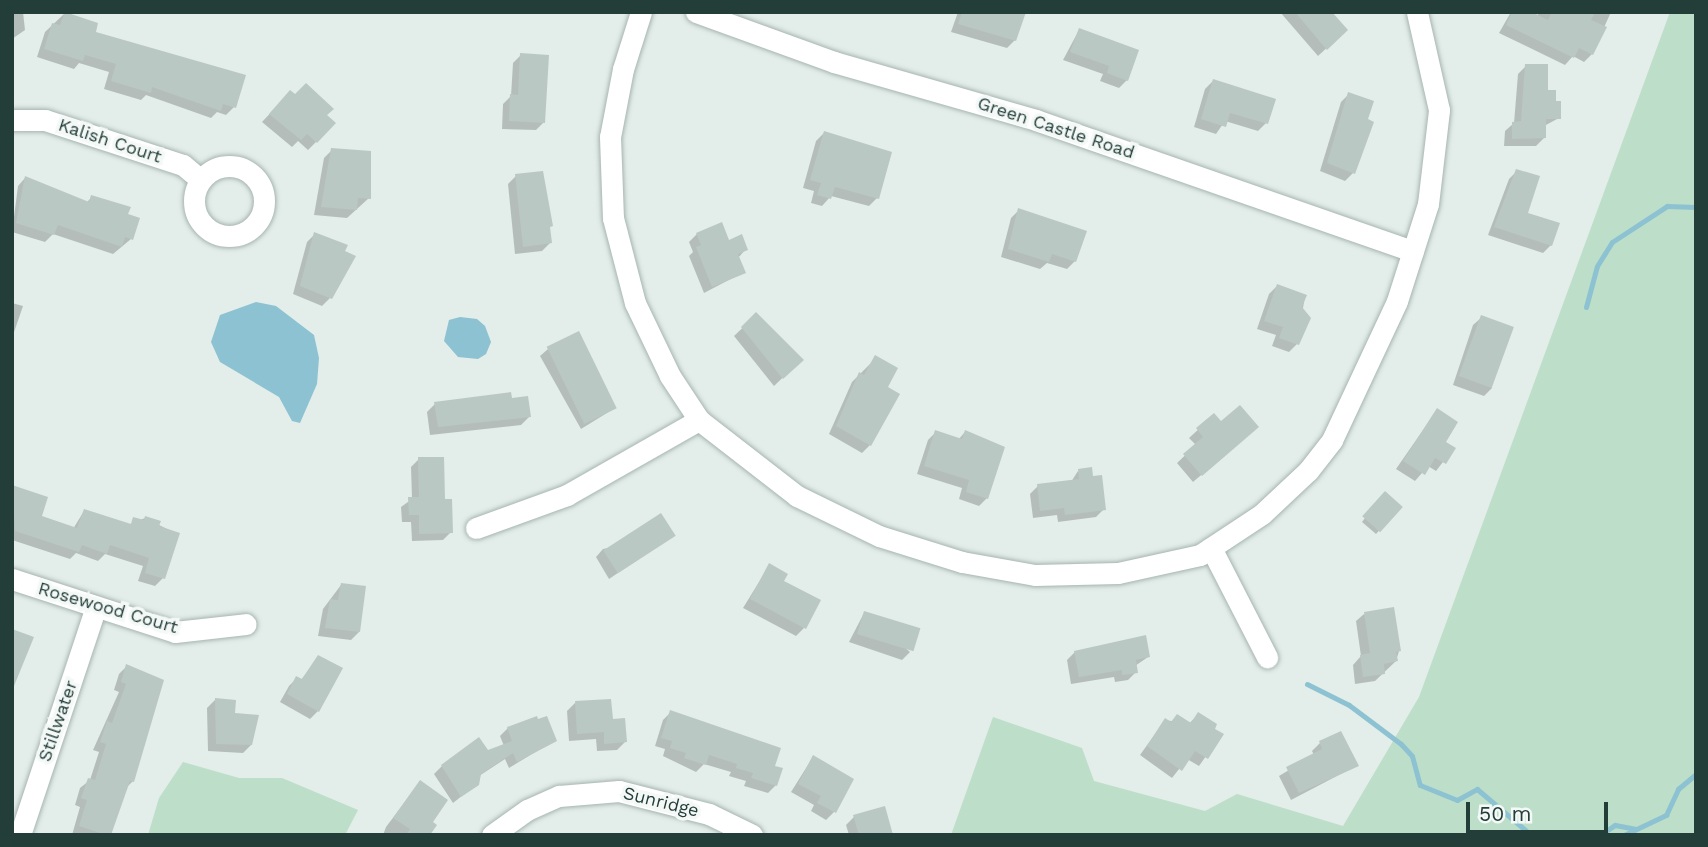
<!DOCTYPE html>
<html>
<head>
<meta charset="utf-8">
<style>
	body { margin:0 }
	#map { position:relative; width:1708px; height:847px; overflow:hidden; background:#e3ede9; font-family:"Work Sans",sans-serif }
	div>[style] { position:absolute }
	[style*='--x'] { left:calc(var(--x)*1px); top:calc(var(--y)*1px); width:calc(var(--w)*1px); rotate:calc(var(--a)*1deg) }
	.green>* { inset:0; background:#bddec8 }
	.water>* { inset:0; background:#8cc2d1 }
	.shadow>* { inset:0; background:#0003 }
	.stream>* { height:5px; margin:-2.5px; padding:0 2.5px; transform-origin:2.5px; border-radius:2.5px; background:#8cc2d1 }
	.building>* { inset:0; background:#b9c8c2; transform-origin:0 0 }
	.roads { filter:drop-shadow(0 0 2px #a6b5b1) drop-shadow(0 0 2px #a6b5b1) }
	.minor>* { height:21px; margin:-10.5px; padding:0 10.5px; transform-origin:10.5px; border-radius:10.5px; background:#fff }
	.minor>.ring { margin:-10.5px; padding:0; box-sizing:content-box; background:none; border:21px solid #fff; border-radius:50% }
	span { translate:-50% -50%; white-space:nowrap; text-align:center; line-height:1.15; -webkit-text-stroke:7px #f4f9f7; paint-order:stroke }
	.street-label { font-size:18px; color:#233e39 }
	.frame { position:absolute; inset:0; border:14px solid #233e39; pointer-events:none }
	.scale { position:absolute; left:1466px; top:802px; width:142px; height:32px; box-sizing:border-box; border:4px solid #233e39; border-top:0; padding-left:9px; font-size:21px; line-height:24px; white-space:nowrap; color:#233e39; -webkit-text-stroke:5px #f4f9f7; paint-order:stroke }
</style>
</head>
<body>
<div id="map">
	<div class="green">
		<div style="clip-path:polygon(1670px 12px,1696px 12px,1696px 834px,951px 835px,993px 717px,1082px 748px,1094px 781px,1205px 811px,1237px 794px,1343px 826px,1419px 697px)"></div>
		<div style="clip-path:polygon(183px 762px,239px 778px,282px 778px,358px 810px,345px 835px,148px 835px,159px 798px)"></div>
	</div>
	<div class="water">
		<div style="clip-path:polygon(256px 302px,276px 306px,314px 335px,319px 358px,317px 384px,300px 423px,292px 421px,279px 397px,220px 362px,211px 342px,220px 315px)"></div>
		<div style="clip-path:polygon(460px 317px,477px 319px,485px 326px,491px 342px,486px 354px,478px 359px,458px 357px,444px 341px,449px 320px)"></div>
	</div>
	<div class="shadow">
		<div style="clip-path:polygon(12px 12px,23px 12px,25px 30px,12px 39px)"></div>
		<div style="clip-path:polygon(958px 12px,1014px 12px,1015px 40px,1007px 48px,951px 32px)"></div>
		<div style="clip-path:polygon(1280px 12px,1330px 12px,1346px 30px,1318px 56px)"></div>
		<div style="clip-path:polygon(1511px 12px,1537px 17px,1539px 12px,1611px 12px,1592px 54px,1584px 62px,1573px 56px,1565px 65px,1499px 33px)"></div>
		<div style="clip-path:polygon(64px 14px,96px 24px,94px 33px,234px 107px,226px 115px,217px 112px,211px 118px,146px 95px,141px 100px,104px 89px,109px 72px,79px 63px,74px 69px,37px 57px,45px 32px)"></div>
		<div style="clip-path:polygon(1079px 30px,1127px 80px,1119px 88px,1100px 81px,1103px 74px,1063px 60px)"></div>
		<div style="clip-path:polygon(521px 55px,544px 122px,536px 130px,502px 129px,503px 104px,511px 96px,513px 63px)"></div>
		<div style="clip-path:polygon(1526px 66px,1546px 91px,1559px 118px,1544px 126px,1544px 138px,1536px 146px,1504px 146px,1505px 131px,1514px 123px,1518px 74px)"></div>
		<div style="clip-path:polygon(1213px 81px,1266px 123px,1258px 131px,1225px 121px,1216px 134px,1194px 127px,1205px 89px)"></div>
		<div style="clip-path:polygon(290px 92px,325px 116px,316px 142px,308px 150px,298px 141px,292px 147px,262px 122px)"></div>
		<div style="clip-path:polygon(1349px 94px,1353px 173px,1345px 181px,1320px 171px,1341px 102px)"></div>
		<div style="clip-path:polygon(824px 133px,877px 198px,869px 206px,831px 196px,822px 206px,811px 203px,814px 191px,803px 188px,816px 141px)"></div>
		<div style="clip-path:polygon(332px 150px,369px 198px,347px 218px,314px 215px,324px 158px)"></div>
		<div style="clip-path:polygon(1517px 171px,1526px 214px,1551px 245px,1543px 253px,1488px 235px,1509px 179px)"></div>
		<div style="clip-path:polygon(516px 176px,550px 243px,542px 251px,515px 254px,508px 184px)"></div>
		<div style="clip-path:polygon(25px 178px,86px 203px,92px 197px,126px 215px,131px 239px,113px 254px,53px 234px,45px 242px,12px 232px,18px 186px)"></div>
		<div style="clip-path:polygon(1019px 210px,1075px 261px,1067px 269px,1047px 263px,1040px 269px,1001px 257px,1011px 218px)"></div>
		<div style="clip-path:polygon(315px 234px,330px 298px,322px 306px,293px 294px,307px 242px)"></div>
		<div style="clip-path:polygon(697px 234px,746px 249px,738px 258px,744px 272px,704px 293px,689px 256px,693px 252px,689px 242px)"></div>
		<div style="clip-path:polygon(1277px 286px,1305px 296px,1297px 344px,1289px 352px,1272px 346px,1276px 335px,1257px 329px,1269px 294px)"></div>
		<div style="clip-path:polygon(12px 303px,23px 306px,12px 338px)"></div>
		<div style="clip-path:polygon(756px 315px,801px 360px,774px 386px,734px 336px)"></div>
		<div style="clip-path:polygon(1481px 318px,1492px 388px,1484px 396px,1453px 385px,1473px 325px)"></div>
		<div style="clip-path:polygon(548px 349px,615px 408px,581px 429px,540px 356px)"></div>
		<div style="clip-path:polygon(876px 358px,885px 387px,870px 445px,862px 453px,829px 434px,852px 382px)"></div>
		<div style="clip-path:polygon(510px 400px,529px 417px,521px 425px,430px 435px,427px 412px,435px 404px)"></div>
		<div style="clip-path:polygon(1437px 410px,1443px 442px,1453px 449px,1436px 471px,1428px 466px,1415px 481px,1396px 469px)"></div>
		<div style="clip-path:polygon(1213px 416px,1221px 424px,1248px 435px,1193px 482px,1177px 463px,1196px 445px,1189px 438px)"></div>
		<div style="clip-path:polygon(936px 432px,958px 440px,965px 432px,987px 498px,979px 506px,959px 499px,962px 488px,917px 474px,928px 440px)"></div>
		<div style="clip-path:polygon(419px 459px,444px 501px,451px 532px,443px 540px,412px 541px,411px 522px,402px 522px,401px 507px,412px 499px,411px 467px)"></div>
		<div style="clip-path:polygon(1078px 471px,1104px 509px,1096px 517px,1058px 522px,1057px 515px,1033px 518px,1030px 494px,1038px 486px,1071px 482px)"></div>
		<div style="clip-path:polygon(12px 487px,40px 517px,73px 529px,84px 511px,128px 525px,145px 518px,177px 534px,163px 578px,155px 586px,138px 581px,143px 566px,105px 554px,98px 561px,76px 553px,70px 559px,12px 540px)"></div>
		<div style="clip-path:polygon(1381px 497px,1400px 507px,1376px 534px,1362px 522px)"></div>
		<div style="clip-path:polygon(673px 536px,609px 579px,596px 557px,603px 549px)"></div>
		<div style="clip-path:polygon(769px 566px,804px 628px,796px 636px,743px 608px)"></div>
		<div style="clip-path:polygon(341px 585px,359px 632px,351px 640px,318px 636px,323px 609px)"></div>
		<div style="clip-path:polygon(864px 613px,910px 652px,902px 660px,849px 642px)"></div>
		<div style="clip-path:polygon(1364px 614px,1399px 651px,1396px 661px,1375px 681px,1355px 684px,1353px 665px,1361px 656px,1356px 621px)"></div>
		<div style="clip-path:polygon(1075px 652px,1148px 657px,1135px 666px,1136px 672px,1128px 680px,1115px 682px,1114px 677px,1071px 684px,1067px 660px)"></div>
		<div style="clip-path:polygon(319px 657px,318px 711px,310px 719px,280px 702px,289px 686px,297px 678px,301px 680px)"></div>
		<div style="clip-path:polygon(127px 666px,133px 781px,125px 789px,109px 835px,72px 835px,80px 807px,75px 805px,80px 788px,90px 780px,99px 752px,93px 750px,119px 692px,114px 690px,119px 674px)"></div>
		<div style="clip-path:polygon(215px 700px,233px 715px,251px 745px,243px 753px,208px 751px,207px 708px)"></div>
		<div style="clip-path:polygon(575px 703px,625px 742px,617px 750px,597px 751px,596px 739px,569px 741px,567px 711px)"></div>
		<div style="clip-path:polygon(671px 712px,773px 767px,776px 785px,768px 793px,744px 786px,746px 781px,729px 776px,731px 772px,704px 764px,696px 772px,663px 756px,665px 749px,655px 746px,663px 720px)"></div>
		<div style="clip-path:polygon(1198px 714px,1221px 735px,1199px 766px,1187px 759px,1172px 778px,1140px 755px,1165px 720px,1189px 724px)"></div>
		<div style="clip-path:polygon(508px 728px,555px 740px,509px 768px,505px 759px,479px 776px,477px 784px,453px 803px,434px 774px,442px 766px,504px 746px,500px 736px)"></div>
		<div style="clip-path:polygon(1320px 743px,1356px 766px,1291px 800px,1279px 776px,1314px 755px,1312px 751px)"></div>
		<div style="clip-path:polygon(813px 757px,834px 812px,826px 820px,811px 811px,814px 805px,791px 792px)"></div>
		<div style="clip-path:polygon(420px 782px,428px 835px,383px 835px,386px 827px)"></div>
		<div style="clip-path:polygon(854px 817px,890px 835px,849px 835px,846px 825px)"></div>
	</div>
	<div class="stream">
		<div style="--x:1586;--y:307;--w:42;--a:-75"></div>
		<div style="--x:1597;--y:266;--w:28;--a:-58"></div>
		<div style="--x:1612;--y:242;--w:66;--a:-33.2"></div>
		<div style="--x:1667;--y:206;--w:29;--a:2"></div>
		<div style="--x:1307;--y:684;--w:47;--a:26.6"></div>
		<div style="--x:1349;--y:705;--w:65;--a:36.9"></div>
		<div style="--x:1401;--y:744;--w:16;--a:47"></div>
		<div style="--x:1412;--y:756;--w:30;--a:75"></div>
		<div style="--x:1420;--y:785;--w:40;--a:22"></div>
		<div style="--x:1457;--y:800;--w:23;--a:-29"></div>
		<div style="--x:1477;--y:789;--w:71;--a:40.4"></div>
		<div style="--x:1600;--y:835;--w:18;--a:-34"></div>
		<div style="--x:1615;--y:825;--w:20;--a:11"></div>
		<div style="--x:1624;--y:835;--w:47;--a:-25.5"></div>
		<div style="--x:1666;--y:815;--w:29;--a:-65"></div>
		<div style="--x:1678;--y:789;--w:23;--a:-40"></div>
	</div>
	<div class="building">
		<div style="clip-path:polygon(65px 12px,98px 23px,96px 32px,246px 75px,236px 108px,223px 104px,221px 111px,152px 87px,151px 93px,111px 81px,116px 64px,85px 55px,83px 61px,44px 49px,52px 23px,60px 25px)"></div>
		<div style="clip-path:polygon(962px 12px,1026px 12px,1016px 41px,958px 24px)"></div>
		<div style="clip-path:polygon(1295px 12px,1332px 12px,1348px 30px,1327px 50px)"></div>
		<div style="clip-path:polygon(1512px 12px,1532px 12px,1548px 20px,1552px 12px,1595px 12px,1591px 20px,1607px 27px,1593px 55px,1579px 48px,1574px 58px,1506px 25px)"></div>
		<div style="clip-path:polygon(1079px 28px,1139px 50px,1128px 81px,1107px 73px,1109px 66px,1070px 52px)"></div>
		<div style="clip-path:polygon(520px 53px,549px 55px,545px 123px,509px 121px,510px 94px,518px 95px)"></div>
		<div style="clip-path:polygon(1525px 64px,1548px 64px,1548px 90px,1556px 90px,1556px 101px,1561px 101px,1561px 119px,1546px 119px,1546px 138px,1512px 139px,1512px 122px,1521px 121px)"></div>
		<div style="clip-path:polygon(1213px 79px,1276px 99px,1268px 124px,1230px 113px,1226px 127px,1201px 119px)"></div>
		<div style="clip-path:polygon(306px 83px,334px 109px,327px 115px,336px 123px,317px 143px,307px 134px,301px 140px,269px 114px,290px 90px,295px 94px)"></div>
		<div style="clip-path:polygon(1348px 92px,1374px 101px,1368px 119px,1374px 122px,1355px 174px,1327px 163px)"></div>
		<div style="clip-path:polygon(824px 131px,892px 152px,879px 199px,835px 187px,831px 199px,817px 195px,821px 183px,810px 180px)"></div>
		<div style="clip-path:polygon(331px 148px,371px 151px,371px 199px,358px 198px,357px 210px,321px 207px)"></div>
		<div style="clip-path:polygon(1516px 169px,1540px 176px,1528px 213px,1560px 223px,1552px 246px,1494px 227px)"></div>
		<div style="clip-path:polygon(543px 171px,553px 226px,550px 227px,552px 243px,523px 247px,515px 174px)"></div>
		<div style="clip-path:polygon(25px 176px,89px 202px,91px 195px,131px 207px,128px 214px,140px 218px,133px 240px,125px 237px,122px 247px,58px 225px,54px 235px,16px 223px)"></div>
		<div style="clip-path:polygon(1018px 208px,1087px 231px,1076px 262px,1052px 254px,1049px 262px,1008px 249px)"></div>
		<div style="clip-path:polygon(722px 222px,729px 240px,742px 234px,748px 250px,738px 254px,746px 273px,712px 287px,696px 247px,701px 245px,696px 233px)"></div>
		<div style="clip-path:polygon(314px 232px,348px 245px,345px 251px,356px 256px,332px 299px,300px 286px)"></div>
		<div style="clip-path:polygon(1277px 284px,1307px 295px,1302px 307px,1311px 318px,1299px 345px,1279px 338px,1283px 327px,1264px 321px)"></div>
		<div style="clip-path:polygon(756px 312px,804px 360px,783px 379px,741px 327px)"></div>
		<div style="left:1481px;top:315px;width:35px;height:65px;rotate:20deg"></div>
		<div style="left:579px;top:331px;width:86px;height:36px;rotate:64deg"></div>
		<div style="clip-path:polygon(875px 355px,898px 368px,888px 387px,900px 394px,871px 446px,836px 426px,859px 372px,864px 375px)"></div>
		<div style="clip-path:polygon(511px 392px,512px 398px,528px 396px,531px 417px,438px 427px,434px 402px)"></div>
		<div style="clip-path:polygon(1240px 405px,1259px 427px,1202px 476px,1183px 454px,1203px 437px,1196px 428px,1214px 413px,1221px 421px)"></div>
		<div style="clip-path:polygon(1437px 408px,1458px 422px,1446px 442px,1456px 448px,1446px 464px,1435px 458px,1425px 475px,1403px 461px)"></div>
		<div style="clip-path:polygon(935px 430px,962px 439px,965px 430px,1005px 447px,988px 499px,966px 492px,969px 480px,924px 466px)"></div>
		<div style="clip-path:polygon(418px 457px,444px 457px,445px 499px,452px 499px,453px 533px,419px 534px,419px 515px,409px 515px,408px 497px,419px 497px)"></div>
		<div style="clip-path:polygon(1092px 467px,1093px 476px,1102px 475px,1106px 510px,1065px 515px,1064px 508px,1040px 511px,1037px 484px,1079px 479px,1078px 469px)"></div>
		<div style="clip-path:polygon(12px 485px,48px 497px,42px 516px,77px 528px,84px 509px,131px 524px,133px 517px,144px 520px,145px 516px,161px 521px,159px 526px,180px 533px,165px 579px,145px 573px,149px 558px,110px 545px,107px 554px,82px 545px,79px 552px,15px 531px)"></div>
		<div style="left:1385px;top:491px;width:24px;height:34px;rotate:42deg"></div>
		<div style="left:661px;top:513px;width:27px;height:69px;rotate:57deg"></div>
		<div style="clip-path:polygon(769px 563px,788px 574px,784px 581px,821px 600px,806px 629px,750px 599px)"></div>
		<div style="clip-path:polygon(341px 583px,366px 586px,360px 632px,325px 628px,330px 599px,338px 600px)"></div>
		<div style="clip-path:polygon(1394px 607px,1401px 651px,1396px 652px,1398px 661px,1384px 664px,1385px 674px,1363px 677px,1360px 655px,1370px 653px,1364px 612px)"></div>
		<div style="left:864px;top:611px;width:59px;height:24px;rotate:17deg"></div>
		<div style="clip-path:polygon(12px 629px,34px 637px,14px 686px,12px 685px)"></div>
		<div style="clip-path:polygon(1146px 635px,1150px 657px,1136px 660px,1138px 673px,1122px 675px,1122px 670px,1079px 677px,1074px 651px)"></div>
		<div style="clip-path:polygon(318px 655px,343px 668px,319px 712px,287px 694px,296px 676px,302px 679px)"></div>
		<div style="clip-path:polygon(126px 664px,164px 680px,134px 782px,130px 781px,111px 835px,106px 835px,79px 826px,87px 800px,81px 798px,88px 778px,95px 780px,106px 744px,100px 742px,107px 721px,112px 723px,126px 684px,121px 682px)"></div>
		<div style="clip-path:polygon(215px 698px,236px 700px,235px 713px,259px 715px,252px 745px,216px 744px)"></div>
		<div style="clip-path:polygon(611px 699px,613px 719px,625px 718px,627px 742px,604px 744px,604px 732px,577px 734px,575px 701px)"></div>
		<div style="clip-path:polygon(670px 710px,781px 748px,775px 766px,783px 768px,777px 786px,751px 778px,753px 773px,736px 768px,737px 764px,709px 755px,706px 765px,684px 758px,686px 753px,670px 748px,672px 741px,661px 738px)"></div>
		<div style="clip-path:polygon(1198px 712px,1217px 724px,1215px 729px,1224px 734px,1208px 759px,1195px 751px,1182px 771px,1147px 746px,1165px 718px,1171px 722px,1177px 714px,1191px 723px)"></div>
		<div style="clip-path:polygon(537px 716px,538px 719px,547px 716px,557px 741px,517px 762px,513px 753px,481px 774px,479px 785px,461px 797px,441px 765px,479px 737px,488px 750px,512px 741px,507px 727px)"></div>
		<div style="clip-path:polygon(1341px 731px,1359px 766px,1299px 793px,1286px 767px,1322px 749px,1319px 741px)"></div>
		<div style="clip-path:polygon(813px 755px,854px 779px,836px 813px,817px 803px,821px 796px,798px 784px)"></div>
		<div style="clip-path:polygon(420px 780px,448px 800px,433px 822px,437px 825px,430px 835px,406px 835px,410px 829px,393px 818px)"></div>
		<div style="clip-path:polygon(885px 806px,893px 835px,859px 835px,853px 815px)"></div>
	</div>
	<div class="roads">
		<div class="minor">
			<div style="--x:641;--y:12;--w:60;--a:107.5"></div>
			<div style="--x:623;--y:69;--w:69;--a:100.8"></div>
			<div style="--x:610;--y:137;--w:81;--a:87.9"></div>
			<div style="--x:613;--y:218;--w:88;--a:75.5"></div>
			<div style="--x:635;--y:303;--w:81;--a:64.4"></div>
			<div style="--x:670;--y:376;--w:53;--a:56.6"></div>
			<div style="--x:699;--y:420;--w:124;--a:37.8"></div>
			<div style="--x:797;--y:496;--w:91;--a:26"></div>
			<div style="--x:879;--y:536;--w:87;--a:17.4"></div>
			<div style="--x:962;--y:562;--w:74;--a:10.1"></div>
			<div style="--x:1035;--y:575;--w:83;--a:-1.4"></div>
			<div style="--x:1118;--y:573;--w:84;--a:-12.4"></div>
			<div style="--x:1200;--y:555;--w:74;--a:-33.5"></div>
			<div style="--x:1262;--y:514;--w:63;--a:-43.1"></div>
			<div style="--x:1308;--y:471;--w:39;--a:-52"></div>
			<div style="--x:1332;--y:440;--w:153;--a:-64.9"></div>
			<div style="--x:1397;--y:301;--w:102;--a:-72.3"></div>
			<div style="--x:1428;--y:204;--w:95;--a:-83.3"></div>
			<div style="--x:1439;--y:110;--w:100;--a:-102.7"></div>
			<div style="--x:696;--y:12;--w:147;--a:19.9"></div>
			<div style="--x:834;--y:62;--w:210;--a:16"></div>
			<div style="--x:1036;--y:120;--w:399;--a:19.2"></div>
			<div style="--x:12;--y:120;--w:33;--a:0"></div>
			<div style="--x:45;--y:120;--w:145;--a:18.1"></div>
			<div style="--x:183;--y:165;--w:23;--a:40"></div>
			<div class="ring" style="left:194px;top:166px;width:49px;height:49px"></div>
			<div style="--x:476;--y:528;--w:97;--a:-19.9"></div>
			<div style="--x:567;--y:495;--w:152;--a:-29.6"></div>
			<div style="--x:1211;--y:548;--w:123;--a:62.8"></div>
			<div style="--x:12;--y:579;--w:171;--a:18"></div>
			<div style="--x:175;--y:632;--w:71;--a:-6.4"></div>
			<div style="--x:20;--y:835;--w:240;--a:-71.6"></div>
			<div style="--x:492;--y:835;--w:43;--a:-35.5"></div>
			<div style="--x:527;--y:810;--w:35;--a:-24"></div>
			<div style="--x:559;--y:796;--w:60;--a:-4.8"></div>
			<div style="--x:619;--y:791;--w:93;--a:14.3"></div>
			<div style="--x:709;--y:814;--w:48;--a:26"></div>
		</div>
	</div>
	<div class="street-label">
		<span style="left:1056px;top:128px;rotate:18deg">Green Castle Road</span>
		<span style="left:110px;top:141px;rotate:18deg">Kalish Court</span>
		<span style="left:108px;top:608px;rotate:16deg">Rosewood Court</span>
		<span style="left:58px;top:721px;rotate:-71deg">Stillwater</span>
		<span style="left:661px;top:802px;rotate:14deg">Sunridge</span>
	</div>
	<div class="frame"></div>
	<div class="scale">50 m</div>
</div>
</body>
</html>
